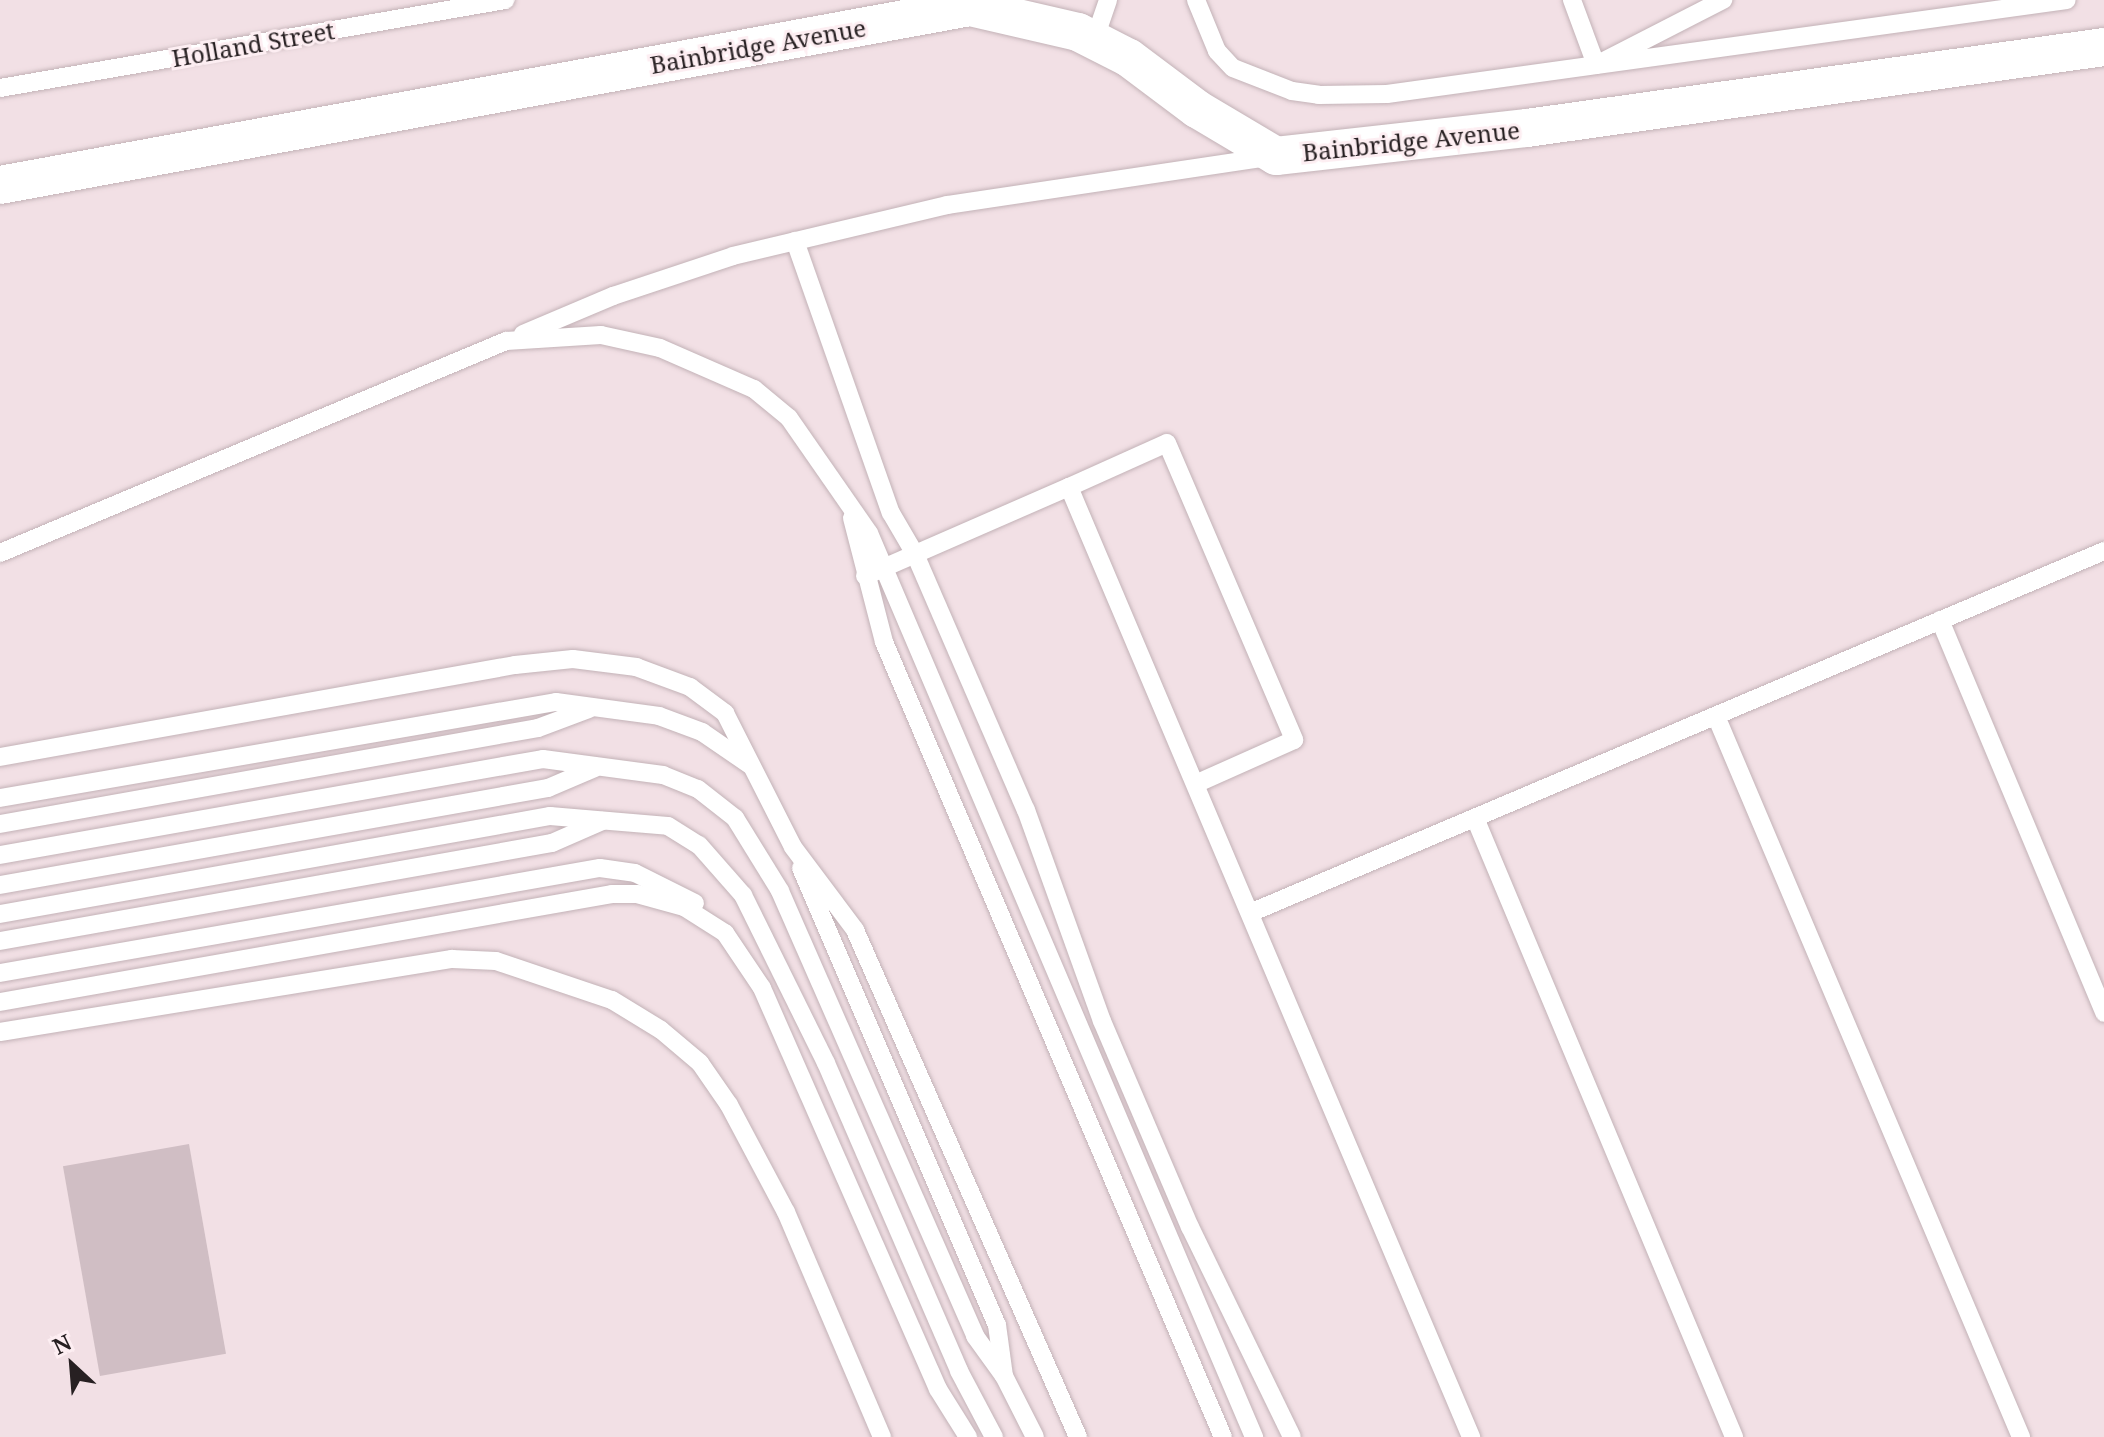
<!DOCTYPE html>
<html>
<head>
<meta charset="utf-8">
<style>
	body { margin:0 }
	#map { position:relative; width:2104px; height:1437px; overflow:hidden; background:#f2e0e5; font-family:"Noto Serif",serif }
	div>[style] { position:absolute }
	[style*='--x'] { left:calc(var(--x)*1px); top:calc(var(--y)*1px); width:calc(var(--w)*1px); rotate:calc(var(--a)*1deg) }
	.building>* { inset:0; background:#d0bec4; transform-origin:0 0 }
	.roads { filter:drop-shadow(0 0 2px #c3b2b7) drop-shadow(0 0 2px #c3b2b7) }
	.lane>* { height:18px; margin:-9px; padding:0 9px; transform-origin:9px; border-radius:9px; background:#fff }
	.street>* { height:38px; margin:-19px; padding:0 19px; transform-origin:19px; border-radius:19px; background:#fff }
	span { translate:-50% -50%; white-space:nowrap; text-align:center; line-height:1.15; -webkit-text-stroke:6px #fdeef2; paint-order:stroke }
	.street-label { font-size:24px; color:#272022 }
	.north { position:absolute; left:32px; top:1325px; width:80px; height:80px; -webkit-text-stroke:6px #fdeef2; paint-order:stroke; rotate:334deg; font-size:22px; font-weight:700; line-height:32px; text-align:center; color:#272022 }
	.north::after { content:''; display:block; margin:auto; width:28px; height:36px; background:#272022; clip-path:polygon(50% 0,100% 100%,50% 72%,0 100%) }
</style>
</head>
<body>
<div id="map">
	<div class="building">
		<div style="left:189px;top:1144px;width:213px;height:128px;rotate:80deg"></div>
	</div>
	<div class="roads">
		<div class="lane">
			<div style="--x:1196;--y:0;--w:55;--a:67.6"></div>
			<div style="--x:1217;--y:51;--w:23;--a:47"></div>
			<div style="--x:1233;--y:68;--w:63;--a:21.3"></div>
			<div style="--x:1292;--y:91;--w:27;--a:8"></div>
			<div style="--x:1319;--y:95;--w:68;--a:-0.8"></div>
			<div style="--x:1387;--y:94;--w:686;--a:-7.87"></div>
			<div style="--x:1572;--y:0;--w:69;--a:69.7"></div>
			<div style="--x:1596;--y:65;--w:143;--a:-27.1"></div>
			<div style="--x:1094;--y:41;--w:43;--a:-71.1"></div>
			<div style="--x:0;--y:88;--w:513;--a:-9.88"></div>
			<div style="--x:795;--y:241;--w:288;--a:70.6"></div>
			<div style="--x:891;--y:513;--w:48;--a:59.7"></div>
			<div style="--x:915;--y:554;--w:279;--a:66.6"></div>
			<div style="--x:1026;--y:810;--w:224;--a:70.2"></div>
			<div style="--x:1102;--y:1021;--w:224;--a:66.9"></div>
			<div style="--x:1190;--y:1227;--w:233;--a:64.1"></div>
			<div style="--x:523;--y:334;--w:98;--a:-22.9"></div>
			<div style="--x:613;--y:296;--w:126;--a:-18.4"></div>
			<div style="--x:733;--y:256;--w:220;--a:-13.4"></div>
			<div style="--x:947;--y:205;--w:327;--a:-8.5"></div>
			<div style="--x:1069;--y:487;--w:107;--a:-24.2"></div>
			<div style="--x:1167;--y:443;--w:323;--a:66.8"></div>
			<div style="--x:1294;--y:740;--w:108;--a:156"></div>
			<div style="--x:852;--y:518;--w:128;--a:75.5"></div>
			<div style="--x:884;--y:642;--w:864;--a:66.91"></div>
			<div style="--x:0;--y:553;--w:549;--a:-22.73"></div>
			<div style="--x:506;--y:341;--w:95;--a:-3.6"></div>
			<div style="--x:601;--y:335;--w:60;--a:12.4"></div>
			<div style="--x:660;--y:348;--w:103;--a:23.6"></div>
			<div style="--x:754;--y:389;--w:45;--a:39.6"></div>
			<div style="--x:789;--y:418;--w:140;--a:55.2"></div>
			<div style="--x:869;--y:533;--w:983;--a:66.93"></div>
			<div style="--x:865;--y:576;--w:223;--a:-23.6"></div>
			<div style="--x:1069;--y:487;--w:1032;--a:67.06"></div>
			<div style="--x:1940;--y:620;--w:426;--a:67.3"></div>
			<div style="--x:1716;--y:716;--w:783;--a:67.07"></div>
			<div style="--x:0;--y:757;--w:523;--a:-10.13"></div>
			<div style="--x:515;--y:665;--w:58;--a:-5.9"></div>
			<div style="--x:573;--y:659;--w:64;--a:7.2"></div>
			<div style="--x:636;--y:667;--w:58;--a:20.3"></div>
			<div style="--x:690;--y:687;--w:44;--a:36.6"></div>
			<div style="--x:725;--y:713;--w:150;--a:63.1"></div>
			<div style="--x:793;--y:847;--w:104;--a:53.2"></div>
			<div style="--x:855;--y:930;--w:554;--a:66.26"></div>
			<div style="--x:0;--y:798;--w:564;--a:-9.8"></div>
			<div style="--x:556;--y:702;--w:104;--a:7.7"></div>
			<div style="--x:659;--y:716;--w:46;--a:20.4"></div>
			<div style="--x:702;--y:732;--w:58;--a:34.5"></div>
			<div style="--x:1475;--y:818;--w:671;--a:67.29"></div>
			<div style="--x:0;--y:824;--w:546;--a:-10.12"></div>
			<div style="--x:538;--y:728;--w:54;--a:-20.4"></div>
			<div style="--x:0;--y:855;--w:551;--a:-10.03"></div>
			<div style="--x:543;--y:759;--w:121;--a:7.6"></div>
			<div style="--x:663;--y:775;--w:38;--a:22"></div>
			<div style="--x:698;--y:789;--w:47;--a:38.1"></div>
			<div style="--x:735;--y:818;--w:86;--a:58.3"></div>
			<div style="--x:780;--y:891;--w:486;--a:66.3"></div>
			<div style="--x:975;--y:1336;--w:49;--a:54.1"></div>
			<div style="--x:1004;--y:1376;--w:68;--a:63.1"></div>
			<div style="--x:801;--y:868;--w:497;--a:66.8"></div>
			<div style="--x:997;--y:1325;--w:51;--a:82.2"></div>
			<div style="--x:0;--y:885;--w:557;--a:-10.04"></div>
			<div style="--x:548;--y:788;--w:51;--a:-23.1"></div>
			<div style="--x:1250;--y:913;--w:928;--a:-22.97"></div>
			<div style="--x:0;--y:914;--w:559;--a:-10.1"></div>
			<div style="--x:550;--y:816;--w:118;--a:4.8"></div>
			<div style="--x:668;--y:826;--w:36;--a:32"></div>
			<div style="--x:699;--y:845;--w:67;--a:48.7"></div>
			<div style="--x:743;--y:895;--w:187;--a:63.7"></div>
			<div style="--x:826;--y:1063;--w:335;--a:66.6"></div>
			<div style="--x:959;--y:1371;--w:75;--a:62.1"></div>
			<div style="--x:0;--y:941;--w:561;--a:-10.07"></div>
			<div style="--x:552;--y:843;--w:55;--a:-23.7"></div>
			<div style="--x:0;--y:973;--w:609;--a:-9.93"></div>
			<div style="--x:600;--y:868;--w:35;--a:8"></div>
			<div style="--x:635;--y:873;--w:67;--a:26.6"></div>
			<div style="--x:0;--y:1002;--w:621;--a:-10.01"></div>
			<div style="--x:612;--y:894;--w:25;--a:0"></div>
			<div style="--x:637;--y:894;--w:49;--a:15.5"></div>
			<div style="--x:684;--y:907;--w:49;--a:32.4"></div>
			<div style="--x:725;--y:933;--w:66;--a:56.1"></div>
			<div style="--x:762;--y:988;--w:438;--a:66.3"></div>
			<div style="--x:938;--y:1389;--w:57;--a:58"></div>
			<div style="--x:0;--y:1032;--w:458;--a:-9.2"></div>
			<div style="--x:452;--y:959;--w:44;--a:2.6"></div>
			<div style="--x:496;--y:961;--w:122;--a:18.6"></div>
			<div style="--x:612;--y:1000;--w:57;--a:31.5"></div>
			<div style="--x:661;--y:1030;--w:51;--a:40.2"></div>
			<div style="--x:700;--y:1063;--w:51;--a:55.4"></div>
			<div style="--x:729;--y:1105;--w:121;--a:62"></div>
			<div style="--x:786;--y:1212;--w:245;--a:66.9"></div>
		</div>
		<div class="street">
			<div style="--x:0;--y:185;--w:986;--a:-10.4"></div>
			<div style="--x:970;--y:7;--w:111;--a:13"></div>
			<div style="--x:1078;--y:32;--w:57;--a:27"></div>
			<div style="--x:1129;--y:58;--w:85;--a:36.9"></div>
			<div style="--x:1197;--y:109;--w:92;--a:30.7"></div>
			<div style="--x:1276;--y:156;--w:253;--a:-6.4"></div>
			<div style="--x:1527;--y:128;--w:583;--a:-7.99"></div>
		</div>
	</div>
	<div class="street-label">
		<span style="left:253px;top:44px;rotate:-10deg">Holland Street</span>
		<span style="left:758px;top:46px;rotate:-10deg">Bainbridge Avenue</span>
		<span style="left:1411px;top:141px;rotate:-6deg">Bainbridge Avenue</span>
	</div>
	<div class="north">N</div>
</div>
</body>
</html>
